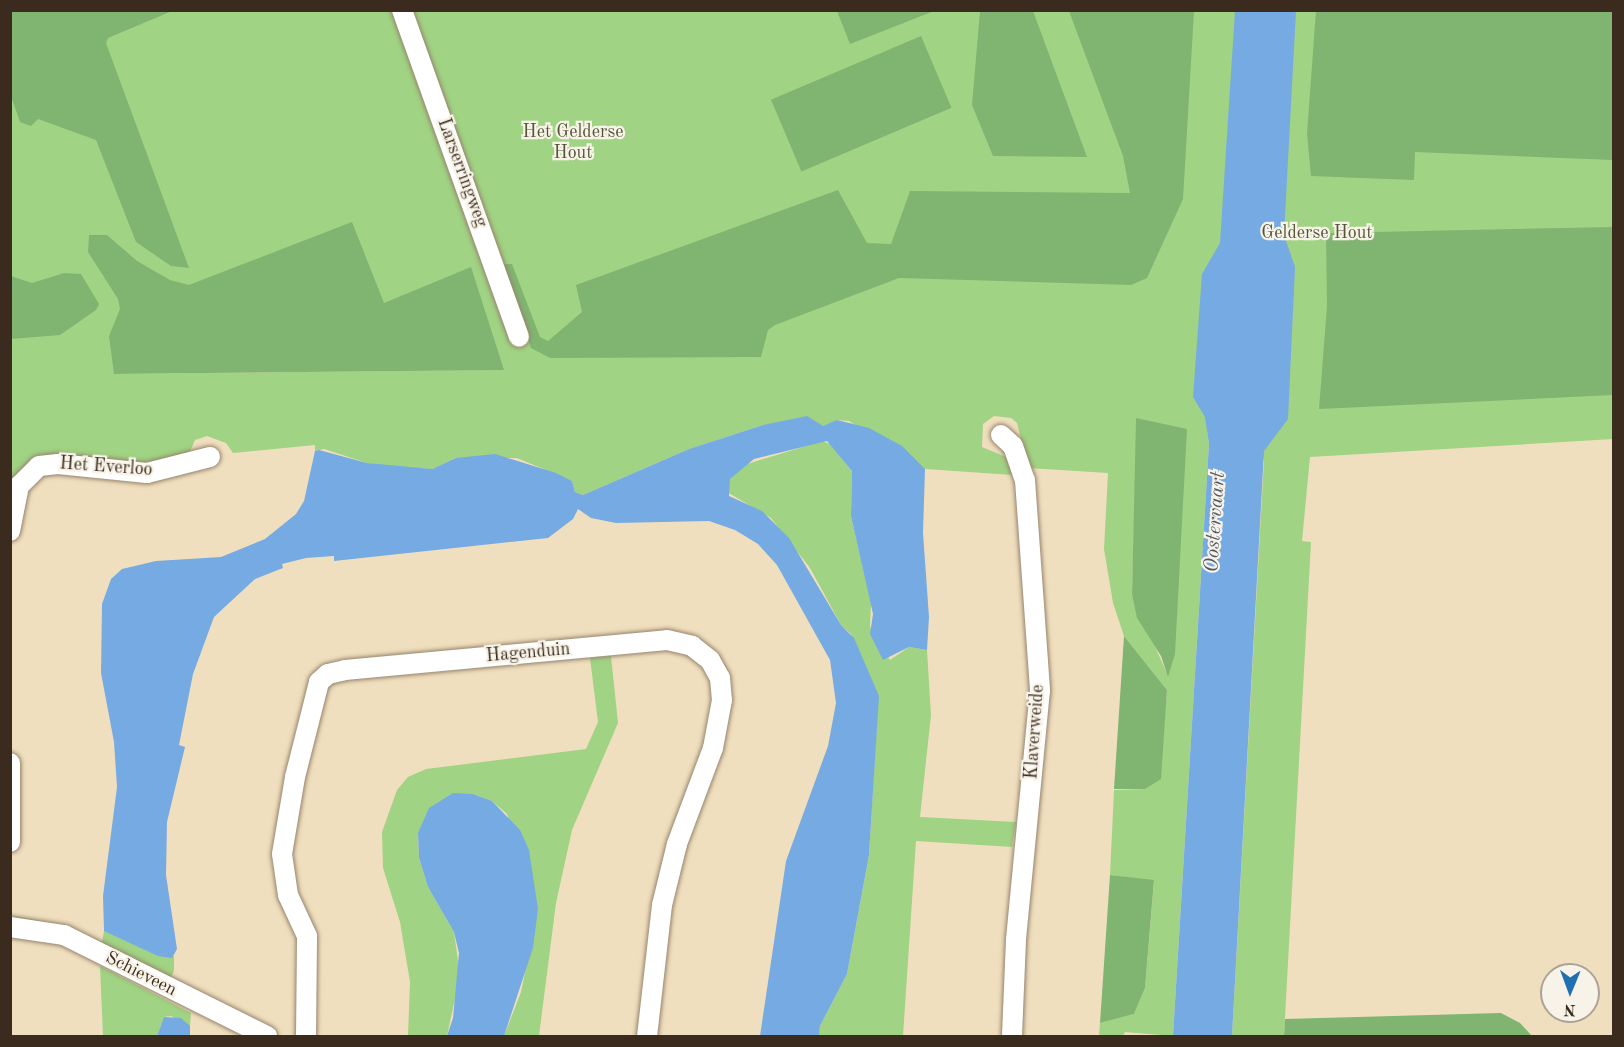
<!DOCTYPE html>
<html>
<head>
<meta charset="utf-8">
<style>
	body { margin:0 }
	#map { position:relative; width:1624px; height:1047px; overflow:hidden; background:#f0dfbe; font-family:"Old Standard TT",serif }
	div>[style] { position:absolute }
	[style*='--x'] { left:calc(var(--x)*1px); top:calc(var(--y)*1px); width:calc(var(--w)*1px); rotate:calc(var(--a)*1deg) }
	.green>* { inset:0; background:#a0d383 }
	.forest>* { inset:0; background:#80b571; transform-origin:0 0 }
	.water>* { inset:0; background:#76aae3 }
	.roads { filter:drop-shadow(0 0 2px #96846e) drop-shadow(0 0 2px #96846e) }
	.minor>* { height:20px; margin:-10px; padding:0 10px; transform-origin:10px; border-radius:10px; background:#fff }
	span { translate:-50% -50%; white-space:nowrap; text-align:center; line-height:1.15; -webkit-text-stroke:4.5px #f7f3e8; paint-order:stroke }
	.park-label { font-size:18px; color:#545437 }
	.street-label { font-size:18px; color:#3b2a1e }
	.water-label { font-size:20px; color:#505763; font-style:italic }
	.frame { position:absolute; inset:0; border:12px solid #3b2a1e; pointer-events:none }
	.north { position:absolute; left:1540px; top:963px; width:60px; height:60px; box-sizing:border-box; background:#f7f3e8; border:2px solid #aca397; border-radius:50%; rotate:181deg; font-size:16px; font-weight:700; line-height:24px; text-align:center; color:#3b2a1e }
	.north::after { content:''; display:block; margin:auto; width:21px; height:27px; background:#1f6fb2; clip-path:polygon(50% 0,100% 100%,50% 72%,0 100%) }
</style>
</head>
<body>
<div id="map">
	<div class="green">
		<div style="clip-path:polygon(evenodd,11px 11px,1613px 11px,1613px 439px,1310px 457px,1302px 541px,1311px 542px,1284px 1036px,1232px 1036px,1264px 460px,1207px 429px,1209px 444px,1173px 1036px,1125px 1032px,1123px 1036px,1099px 1036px,1100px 1023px,1134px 1014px,1145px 988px,1154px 881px,1110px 875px,1114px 790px,1145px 789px,1164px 726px,1167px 690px,1124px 636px,1113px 603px,1104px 549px,1108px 473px,1028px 468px,1017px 423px,1011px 418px,994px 416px,983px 424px,982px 447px,1011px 459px,1013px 475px,925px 469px,849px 421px,837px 420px,828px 426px,763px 425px,689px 449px,583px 495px,575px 492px,572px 481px,517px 458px,456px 458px,432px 469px,396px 467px,367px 463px,324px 449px,315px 451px,315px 445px,233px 453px,226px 443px,207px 436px,195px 440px,186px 461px,156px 467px,49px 458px,11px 499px,11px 11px,503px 370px,114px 374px,114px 372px,503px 370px,11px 11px,1137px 418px,1168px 676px,1132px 594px,1137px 418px)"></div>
		<div style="clip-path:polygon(822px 441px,830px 444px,852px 471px,851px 516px,871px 603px,870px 627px,890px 660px,909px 647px,927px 650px,931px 715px,920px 817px,1016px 822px,1012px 847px,916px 841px,903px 1036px,819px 1036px,820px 1026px,847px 974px,869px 855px,877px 720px,851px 634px,841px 625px,810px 568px,771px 518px,727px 492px,730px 479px,744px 465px)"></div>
		<div style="clip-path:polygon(611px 656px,618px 723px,572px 830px,556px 903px,539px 1036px,504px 1036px,521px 992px,538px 909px,507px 814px,492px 801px,473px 794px,418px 833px,419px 858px,428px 887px,454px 932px,460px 975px,447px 1036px,408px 1036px,410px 982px,400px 922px,383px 868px,382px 832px,397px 790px,408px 777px,426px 769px,586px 749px,598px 722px,590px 658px)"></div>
		<div style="clip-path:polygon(15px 916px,67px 926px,102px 942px,104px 931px,174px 956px,174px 971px,169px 981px,14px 921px)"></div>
		<div style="clip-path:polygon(100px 966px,191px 1013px,190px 1026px,171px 1016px,164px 1017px,157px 1036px,103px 1036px)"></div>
	</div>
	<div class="forest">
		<div style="clip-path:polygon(1316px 10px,1613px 11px,1613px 160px,1415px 152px,1414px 180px,1311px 176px,1307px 134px)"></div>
		<div style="clip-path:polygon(10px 11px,172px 11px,108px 38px,106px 43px,189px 268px,171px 266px,136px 242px,96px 140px,38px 119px,31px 126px,20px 122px,11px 96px)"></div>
		<div style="clip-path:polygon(837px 11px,934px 11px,850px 44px)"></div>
		<div style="clip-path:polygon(980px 11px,1033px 11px,1087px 157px,993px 156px,972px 105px)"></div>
		<div style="clip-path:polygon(1069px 11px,1194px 11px,1183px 199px,1147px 278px,1131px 285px,899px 278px,775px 325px,768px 330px,761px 357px,550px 358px,531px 348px,504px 264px,512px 264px,540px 337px,548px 341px,582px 312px,576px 285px,838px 190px,867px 243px,891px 244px,910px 191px,1130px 193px,1123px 156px)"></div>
		<div style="left:921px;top:36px;width:78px;height:163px;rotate:67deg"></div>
		<div style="clip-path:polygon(352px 222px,384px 303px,471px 267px,504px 370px,114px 374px,109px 336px,120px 309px,118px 299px,88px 252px,89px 235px,107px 235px,137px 261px,170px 280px,189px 285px)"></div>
		<div style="clip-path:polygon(1613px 227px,1613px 395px,1319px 409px,1327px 306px,1326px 233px)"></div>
		<div style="clip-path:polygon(64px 273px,81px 274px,99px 304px,96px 310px,60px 335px,11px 339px,11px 276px,32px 283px)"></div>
		<div style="clip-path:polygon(1136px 418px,1187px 429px,1175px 654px,1168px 677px,1161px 656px,1137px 618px,1132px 594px)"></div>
		<div style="clip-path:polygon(1124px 636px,1167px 690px,1161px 779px,1145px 789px,1114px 789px)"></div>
		<div style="clip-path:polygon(1110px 875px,1154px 880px,1145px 988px,1134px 1014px,1100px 1023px)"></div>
		<div style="clip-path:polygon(1501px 1013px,1520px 1023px,1532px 1036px,1284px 1036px,1285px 1019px)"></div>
	</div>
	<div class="water">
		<div style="clip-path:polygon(1235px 11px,1296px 11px,1284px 235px,1295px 267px,1288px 419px,1264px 451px,1232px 1036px,1173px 1036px,1209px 444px,1205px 417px,1193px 397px,1202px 274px,1220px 243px)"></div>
		<div style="clip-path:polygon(807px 416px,823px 426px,837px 420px,869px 428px,902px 446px,925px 469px,923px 533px,929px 617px,927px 650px,909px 647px,883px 660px,870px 634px,873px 614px,851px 516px,852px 471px,827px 441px,754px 459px,730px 479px,729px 496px,762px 511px,789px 538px,841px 625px,854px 638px,879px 696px,869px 855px,847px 974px,820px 1026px,819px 1036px,760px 1036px,786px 861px,828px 746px,836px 703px,830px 660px,777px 565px,758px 544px,735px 530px,709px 521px,616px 523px,591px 518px,578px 509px,573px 519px,548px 538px,334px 561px,334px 556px,306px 558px,282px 564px,283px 568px,255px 579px,214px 617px,193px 674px,179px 745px,185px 747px,167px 822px,166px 875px,177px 949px,172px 958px,158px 956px,104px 931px,103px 896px,117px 787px,114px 742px,101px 673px,102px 604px,111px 579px,122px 569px,156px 561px,221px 557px,265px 539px,296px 514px,304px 501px,315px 451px,319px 450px,367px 463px,432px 469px,456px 458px,495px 454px,556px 473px,572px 481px,575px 492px,583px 495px,689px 449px,763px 425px)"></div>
		<div style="clip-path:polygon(453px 793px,473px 794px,492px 801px,520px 830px,529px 850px,538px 909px,533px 948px,504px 1036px,447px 1036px,453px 1018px,459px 953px,454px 932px,428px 887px,419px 858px,418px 833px,429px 808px)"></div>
		<div style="clip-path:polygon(164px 1017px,181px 1018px,190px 1026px,190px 1036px,157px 1036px)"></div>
	</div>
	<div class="roads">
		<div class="minor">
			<div style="--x:402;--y:10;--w:347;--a:70.3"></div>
			<div style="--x:1001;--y:435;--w:16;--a:43"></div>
			<div style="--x:1013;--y:446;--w:36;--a:71"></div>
			<div style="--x:1025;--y:480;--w:211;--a:85.9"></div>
			<div style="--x:1040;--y:690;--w:251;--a:95.5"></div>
			<div style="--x:1016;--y:940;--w:96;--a:92.4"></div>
			<div style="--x:10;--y:531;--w:46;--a:-78.7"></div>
			<div style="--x:19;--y:486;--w:28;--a:-45"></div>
			<div style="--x:39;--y:466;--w:19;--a:-6"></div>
			<div style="--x:58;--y:464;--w:89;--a:5.8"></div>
			<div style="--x:147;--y:473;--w:65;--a:-14.3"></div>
			<div style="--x:10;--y:763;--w:79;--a:90"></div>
			<div style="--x:10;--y:927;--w:55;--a:8.4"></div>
			<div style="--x:64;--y:935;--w:227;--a:26.5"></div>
			<div style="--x:306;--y:1036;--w:100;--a:-89.4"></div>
			<div style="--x:307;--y:936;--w:45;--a:-114.9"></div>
			<div style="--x:288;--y:895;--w:41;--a:-98.3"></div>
			<div style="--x:282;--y:854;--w:78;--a:-80.4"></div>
			<div style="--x:295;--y:777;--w:98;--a:-75.8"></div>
			<div style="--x:319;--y:682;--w:12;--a:-42"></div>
			<div style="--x:328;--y:674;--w:17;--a:-13"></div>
			<div style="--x:345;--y:670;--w:323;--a:-5.3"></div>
			<div style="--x:667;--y:640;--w:26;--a:13"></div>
			<div style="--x:692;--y:646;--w:23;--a:38"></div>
			<div style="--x:710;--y:660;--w:21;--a:61"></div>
			<div style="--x:720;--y:678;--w:22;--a:85"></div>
			<div style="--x:722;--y:700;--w:49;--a:100.6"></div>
			<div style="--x:713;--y:748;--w:103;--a:110.6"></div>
			<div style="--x:677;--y:844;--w:63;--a:103.8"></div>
			<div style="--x:662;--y:905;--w:132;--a:96.5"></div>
		</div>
	</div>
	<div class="park-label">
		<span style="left:573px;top:143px">Het Gelderse<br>Hout</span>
		<span style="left:1317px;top:233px">Gelderse Hout</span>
	</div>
	<div class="street-label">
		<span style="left:462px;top:173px;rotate:70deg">Larserringweg</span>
		<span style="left:106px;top:467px;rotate:4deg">Het Everloo</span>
		<span style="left:528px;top:653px;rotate:-5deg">Hagenduin</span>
		<span style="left:1035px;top:732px;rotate:-86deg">Klaverweide</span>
		<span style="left:141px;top:974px;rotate:27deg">Schieveen</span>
	</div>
	<div class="water-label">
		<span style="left:1216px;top:522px;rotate:-86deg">Oostervaart</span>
	</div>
	<div class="frame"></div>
	<div class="north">N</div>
</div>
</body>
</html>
